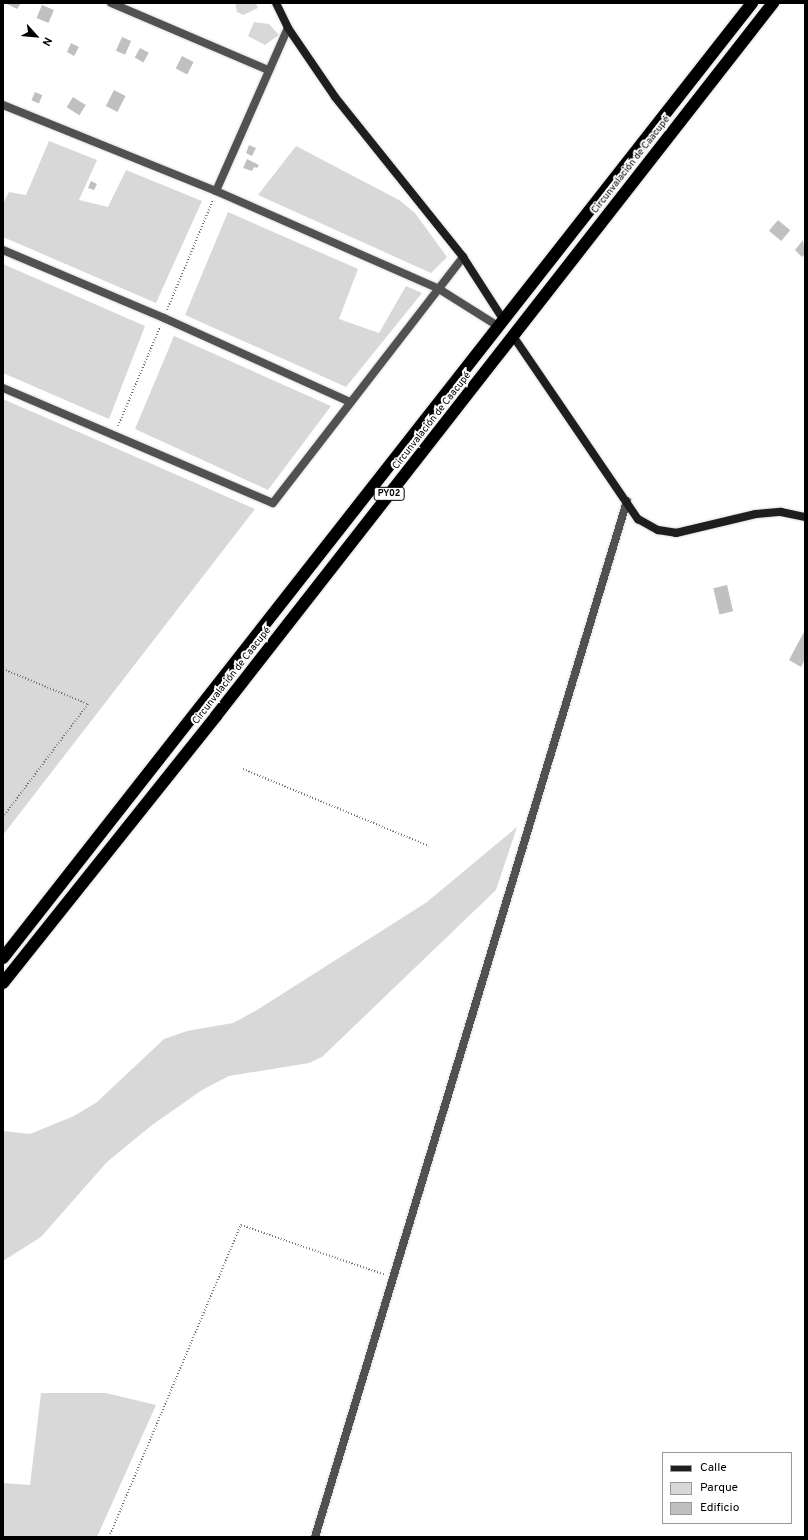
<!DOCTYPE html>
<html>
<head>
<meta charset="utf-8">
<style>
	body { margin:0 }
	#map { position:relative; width:808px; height:1540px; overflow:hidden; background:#fff; font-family:Overpass,sans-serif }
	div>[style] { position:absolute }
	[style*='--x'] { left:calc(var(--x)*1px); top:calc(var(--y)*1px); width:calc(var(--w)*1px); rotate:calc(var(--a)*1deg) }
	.green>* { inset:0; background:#d8d8d8 }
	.building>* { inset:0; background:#c0c0c0; transform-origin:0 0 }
	.path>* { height:2px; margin-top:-1px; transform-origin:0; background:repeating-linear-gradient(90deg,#737373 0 1px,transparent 0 3px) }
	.roads { filter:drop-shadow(0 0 1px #dbdbdb) drop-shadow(0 0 1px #dbdbdb) }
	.street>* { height:8px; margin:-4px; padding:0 4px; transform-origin:4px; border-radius:4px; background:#515151 }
	.secondary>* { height:8px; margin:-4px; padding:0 4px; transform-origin:4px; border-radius:4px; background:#1e1e1e }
	.highway>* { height:12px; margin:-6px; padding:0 6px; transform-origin:6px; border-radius:6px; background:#000 }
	span { translate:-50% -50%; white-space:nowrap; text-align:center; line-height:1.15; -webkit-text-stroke:4px #fff; paint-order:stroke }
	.shield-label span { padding:1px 3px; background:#fff; border:1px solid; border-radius:3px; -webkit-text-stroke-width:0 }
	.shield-label { font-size:9px; color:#000; font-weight:700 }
	.street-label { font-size:10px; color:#000 }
	.frame { position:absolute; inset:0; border:4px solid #000; pointer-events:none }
	.legend { position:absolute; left:662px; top:1452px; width:130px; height:72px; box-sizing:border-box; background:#fff; border:1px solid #999; margin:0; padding:5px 7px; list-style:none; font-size:12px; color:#000 }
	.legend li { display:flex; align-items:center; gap:8px; height:20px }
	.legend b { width:20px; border:1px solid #999 }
	.north { position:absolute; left:16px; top:16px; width:40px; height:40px; -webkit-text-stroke:3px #fff; paint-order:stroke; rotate:117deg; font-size:11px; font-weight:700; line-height:16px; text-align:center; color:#000 }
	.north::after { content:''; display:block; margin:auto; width:14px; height:18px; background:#000; clip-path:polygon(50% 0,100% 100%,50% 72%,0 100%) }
</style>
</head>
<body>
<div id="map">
	<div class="green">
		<div style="clip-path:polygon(235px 3px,256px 3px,258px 8px,243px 15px,237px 12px)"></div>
		<div style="clip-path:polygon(254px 22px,269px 24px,279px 35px,265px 45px,248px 36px)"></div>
		<div style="clip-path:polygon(49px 141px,97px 160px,79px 200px,108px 207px,126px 170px,202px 201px,156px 303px,3px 237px,3px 204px,9px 192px,26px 195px)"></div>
		<div style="clip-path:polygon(296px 146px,399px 200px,415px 213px,447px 257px,431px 273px,258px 195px)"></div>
		<div style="clip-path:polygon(228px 212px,358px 269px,339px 319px,379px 333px,406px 286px,422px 293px,346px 387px,185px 315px)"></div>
		<div style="clip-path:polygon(3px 264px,145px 326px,109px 419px,3px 373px)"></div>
		<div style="clip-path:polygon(174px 336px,331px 406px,268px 490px,135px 429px)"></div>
		<div style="clip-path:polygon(3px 399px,255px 509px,3px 835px)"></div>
		<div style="clip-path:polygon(517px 827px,496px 890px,322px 1057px,309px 1063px,229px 1076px,202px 1090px,152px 1125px,107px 1162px,41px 1237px,3px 1261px,3px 1131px,30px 1134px,74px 1116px,97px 1102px,164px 1039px,187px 1031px,233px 1023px,257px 1010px,427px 902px)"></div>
		<div style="clip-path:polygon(41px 1393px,106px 1393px,156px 1405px,97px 1537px,3px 1537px,3px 1483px,30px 1485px)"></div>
	</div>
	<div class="building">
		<div style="clip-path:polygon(5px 3px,21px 3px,17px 9px)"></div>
		<div style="left:42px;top:5px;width:13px;height:14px;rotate:23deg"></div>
		<div style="left:122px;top:37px;width:10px;height:15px;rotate:24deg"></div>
		<div style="clip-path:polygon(71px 43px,79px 47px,74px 56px,67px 52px)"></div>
		<div style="left:140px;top:48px;width:10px;height:11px;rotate:29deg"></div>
		<div style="left:182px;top:56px;width:13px;height:14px;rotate:27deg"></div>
		<div style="left:114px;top:90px;width:13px;height:18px;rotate:27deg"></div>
		<div style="left:35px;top:92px;width:8px;height:9px;rotate:23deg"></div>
		<div style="left:73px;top:97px;width:15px;height:12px;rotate:32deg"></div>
		<div style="clip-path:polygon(249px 145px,256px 148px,252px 156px,246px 153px)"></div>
		<div style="clip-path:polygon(247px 159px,259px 165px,257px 168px,254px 167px,252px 171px,243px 168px)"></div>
		<div style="clip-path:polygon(91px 181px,97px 184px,94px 190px,88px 188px)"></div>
		<div style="left:778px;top:220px;width:16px;height:14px;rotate:40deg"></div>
		<div style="clip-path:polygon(803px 240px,805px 254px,802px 257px,795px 250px)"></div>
		<div style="left:727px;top:585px;width:27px;height:14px;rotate:77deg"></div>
		<div style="clip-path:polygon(805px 630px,805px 659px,801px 667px,789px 660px)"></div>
	</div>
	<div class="path">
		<div style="--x:167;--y:310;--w:119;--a:-67.3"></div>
		<div style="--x:118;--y:426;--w:108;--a:-67"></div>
		<div style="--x:3;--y:669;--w:92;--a:22.4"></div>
		<div style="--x:88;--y:704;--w:141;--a:127"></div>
		<div style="--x:243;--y:769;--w:201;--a:22.5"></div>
		<div style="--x:109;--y:1537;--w:339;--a:-67.1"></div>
		<div style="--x:241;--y:1225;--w:152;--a:19.1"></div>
	</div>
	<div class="roads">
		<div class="street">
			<div style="--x:111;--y:3;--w:171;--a:23.1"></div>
			<div style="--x:3;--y:105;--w:230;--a:22"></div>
			<div style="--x:216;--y:191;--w:244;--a:23.7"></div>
			<div style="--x:439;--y:289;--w:70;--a:32.1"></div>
			<div style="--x:216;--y:191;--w:178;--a:-66.2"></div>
			<div style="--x:3;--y:250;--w:175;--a:22.9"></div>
			<div style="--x:164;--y:318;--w:204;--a:24.3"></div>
			<div style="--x:3;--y:388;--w:293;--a:23.1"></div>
			<div style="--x:273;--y:503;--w:311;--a:-52.3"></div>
			<div style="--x:315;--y:1537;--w:1082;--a:-73.24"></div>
		</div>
		<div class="secondary">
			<div style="--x:276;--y:3;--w:28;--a:64"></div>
			<div style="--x:288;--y:28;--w:83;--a:55.7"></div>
			<div style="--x:335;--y:97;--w:205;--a:51.3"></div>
			<div style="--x:463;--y:257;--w:74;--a:57.2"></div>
			<div style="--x:513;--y:336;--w:222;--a:55.7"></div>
			<div style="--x:638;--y:519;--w:23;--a:29"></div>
			<div style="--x:658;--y:530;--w:18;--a:9"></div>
			<div style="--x:676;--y:533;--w:82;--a:-13.4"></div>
			<div style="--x:756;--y:514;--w:25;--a:-5"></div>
			<div style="--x:781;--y:512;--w:25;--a:12"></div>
		</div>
		<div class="highway">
			<div style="--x:3;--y:958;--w:1214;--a:-51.89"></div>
			<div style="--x:3;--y:983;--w:342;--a:-51.4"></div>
			<div style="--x:216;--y:716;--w:905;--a:-52"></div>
		</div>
	</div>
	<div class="shield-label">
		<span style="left:389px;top:494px">PY02</span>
	</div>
	<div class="street-label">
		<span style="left:631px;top:165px;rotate:-52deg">Circunvalación de Caacupé</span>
		<span style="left:432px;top:421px;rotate:-52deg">Circunvalación de Caacupé</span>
		<span style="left:232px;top:676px;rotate:-52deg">Circunvalación de Caacupé</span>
	</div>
	<div class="frame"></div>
	<ul class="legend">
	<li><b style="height:5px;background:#1e1e1e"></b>Calle</li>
	<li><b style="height:11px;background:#d8d8d8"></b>Parque</li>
	<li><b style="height:11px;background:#c0c0c0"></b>Edificio</li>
	</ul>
	<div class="north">N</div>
</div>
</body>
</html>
